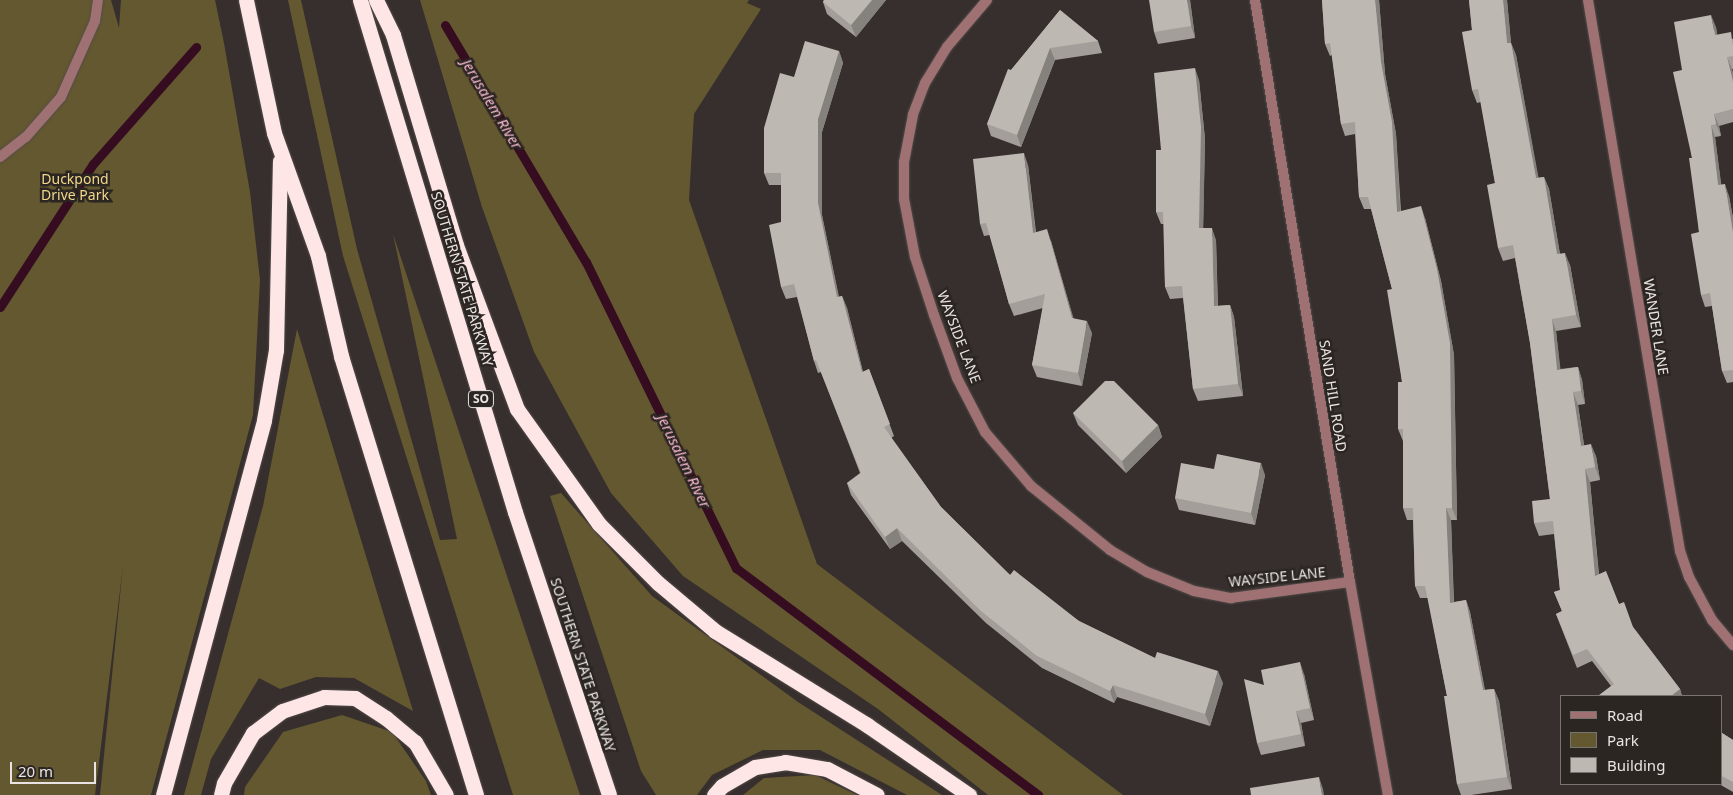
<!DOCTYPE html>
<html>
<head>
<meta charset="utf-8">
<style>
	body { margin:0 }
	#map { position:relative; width:1733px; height:795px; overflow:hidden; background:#362f2d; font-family:"Noto Sans",sans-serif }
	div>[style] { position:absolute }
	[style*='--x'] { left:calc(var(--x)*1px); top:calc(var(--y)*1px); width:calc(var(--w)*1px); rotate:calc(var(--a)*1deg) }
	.green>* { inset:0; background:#645830 }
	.stream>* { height:9px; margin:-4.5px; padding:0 4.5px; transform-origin:4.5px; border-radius:4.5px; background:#360d20 }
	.roads { filter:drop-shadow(0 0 1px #534c4a) drop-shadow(0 0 1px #534c4a) }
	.street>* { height:10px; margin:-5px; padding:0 5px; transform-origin:5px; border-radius:5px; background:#9f7172 }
	.highway>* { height:15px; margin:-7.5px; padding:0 7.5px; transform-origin:7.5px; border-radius:7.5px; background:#fde6e5 }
	.wall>* { inset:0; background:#a39e99 }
	.shaded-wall>* { inset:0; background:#85817d }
	.building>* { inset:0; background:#beb8b2 }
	span { translate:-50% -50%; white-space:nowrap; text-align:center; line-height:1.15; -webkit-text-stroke:5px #2c2623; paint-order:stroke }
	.shield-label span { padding:1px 4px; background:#2c2623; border:1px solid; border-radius:4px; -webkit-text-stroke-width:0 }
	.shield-label { font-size:12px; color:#e9e4e3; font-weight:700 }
	.park-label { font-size:14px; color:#f1d78b }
	.street-label { font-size:14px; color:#e9e4e3 }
	.water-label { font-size:15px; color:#fabad2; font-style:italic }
	.legend { position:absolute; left:1560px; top:695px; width:162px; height:90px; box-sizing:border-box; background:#2c2623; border:1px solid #787270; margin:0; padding:6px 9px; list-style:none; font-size:15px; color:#e9e4e3 }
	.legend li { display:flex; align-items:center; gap:10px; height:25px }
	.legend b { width:25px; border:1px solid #787270 }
	.scale { position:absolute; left:10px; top:762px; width:86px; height:22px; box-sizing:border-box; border:2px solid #e9e4e3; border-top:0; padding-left:6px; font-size:15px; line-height:18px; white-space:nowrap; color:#e9e4e3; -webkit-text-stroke:4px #2c2623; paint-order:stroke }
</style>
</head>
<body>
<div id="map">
	<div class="green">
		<div style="clip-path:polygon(0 0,111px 0,119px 28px,121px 0,215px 0,224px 43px,250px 192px,260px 280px,253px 415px,151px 795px,100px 795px,123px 566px,95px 795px,0 795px)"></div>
		<div style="clip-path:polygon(288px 0,301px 0,357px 249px,440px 540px,457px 539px,393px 234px,580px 795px,513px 795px,343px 256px)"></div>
		<div style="clip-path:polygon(420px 0,749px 0,747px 3px,761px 9px,694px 114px,689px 200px,817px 564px,1123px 795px,988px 795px,878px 709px,683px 576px,611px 493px,534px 352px,482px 207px)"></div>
		<div style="clip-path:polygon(297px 329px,413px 711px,354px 678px,316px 677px,280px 689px,259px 678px,211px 759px,201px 795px,184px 795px,263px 506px)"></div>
		<div style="clip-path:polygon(561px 493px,652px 596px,798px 702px,942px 795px,907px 795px,820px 750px,763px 750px,712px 775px,697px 795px,656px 795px,641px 771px,550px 496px)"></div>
		<div style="clip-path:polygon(342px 715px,392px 732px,426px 781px,431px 795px,244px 795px,245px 787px,283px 732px)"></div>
		<div style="clip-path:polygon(815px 775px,857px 795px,743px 795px,764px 778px)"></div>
	</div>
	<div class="stream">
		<div style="--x:445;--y:25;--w:276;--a:59.3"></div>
		<div style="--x:586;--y:262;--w:341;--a:63.9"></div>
		<div style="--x:736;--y:568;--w:378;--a:36.9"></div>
		<div style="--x:0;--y:307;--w:171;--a:-57"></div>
		<div style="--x:93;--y:164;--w:156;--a:-48.6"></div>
	</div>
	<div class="roads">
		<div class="street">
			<div style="--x:987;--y:0;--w:62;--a:130.4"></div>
			<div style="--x:947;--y:47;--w:42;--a:121.4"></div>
			<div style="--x:925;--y:83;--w:34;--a:111"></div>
			<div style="--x:913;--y:115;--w:48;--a:100.8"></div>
			<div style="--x:904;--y:162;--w:37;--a:90"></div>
			<div style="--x:904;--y:199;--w:59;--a:79.3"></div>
			<div style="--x:915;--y:257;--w:61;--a:71.9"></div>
			<div style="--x:934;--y:315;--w:67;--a:69.9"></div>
			<div style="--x:957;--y:378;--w:61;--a:62.6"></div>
			<div style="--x:985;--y:432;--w:71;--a:49.6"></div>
			<div style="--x:1031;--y:486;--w:102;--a:39"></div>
			<div style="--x:1110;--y:550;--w:43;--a:30.7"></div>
			<div style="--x:1147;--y:572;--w:51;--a:22"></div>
			<div style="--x:1194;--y:591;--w:38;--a:11"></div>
			<div style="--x:1231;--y:598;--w:120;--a:-7.7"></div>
			<div style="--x:1255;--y:0;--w:590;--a:80.73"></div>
			<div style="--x:1350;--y:582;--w:216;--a:79.9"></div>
			<div style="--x:1588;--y:0;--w:559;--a:80.52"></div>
			<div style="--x:1680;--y:551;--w:28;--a:71"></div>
			<div style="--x:1689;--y:577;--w:49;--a:61.9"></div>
			<div style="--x:1712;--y:620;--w:33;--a:50"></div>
			<div style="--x:0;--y:157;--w:33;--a:-38"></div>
			<div style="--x:26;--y:137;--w:53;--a:-48.8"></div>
			<div style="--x:61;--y:97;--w:83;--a:-65.9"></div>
			<div style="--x:95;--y:21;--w:21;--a:-82"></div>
		</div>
		<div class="highway">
			<div style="--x:246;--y:0;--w:136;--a:78.1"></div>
			<div style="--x:274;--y:133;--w:131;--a:70.3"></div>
			<div style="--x:318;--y:256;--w:103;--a:77"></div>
			<div style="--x:341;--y:356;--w:459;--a:72.9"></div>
			<div style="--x:360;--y:0;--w:535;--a:73.16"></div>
			<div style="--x:515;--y:512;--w:298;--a:71.6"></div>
			<div style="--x:376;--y:0;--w:39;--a:64"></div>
			<div style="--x:393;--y:35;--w:219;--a:73.3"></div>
			<div style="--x:456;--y:245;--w:175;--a:69.6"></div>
			<div style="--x:517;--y:409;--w:141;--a:54.5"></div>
			<div style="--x:599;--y:524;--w:83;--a:45"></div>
			<div style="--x:658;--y:583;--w:75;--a:40.1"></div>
			<div style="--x:715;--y:631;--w:179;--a:31.7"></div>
			<div style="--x:867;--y:725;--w:124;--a:34.5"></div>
			<div style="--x:163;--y:795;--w:388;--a:-74.9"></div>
			<div style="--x:264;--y:420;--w:71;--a:-80.3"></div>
			<div style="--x:276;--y:350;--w:189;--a:-88.8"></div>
			<div style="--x:221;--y:795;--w:12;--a:-76"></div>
			<div style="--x:224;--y:783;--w:58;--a:-59.9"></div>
			<div style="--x:253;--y:733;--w:36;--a:-37"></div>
			<div style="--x:282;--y:711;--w:44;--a:-18.4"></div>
			<div style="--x:324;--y:697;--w:31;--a:2"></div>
			<div style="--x:355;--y:698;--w:37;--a:33"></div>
			<div style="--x:386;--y:718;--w:38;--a:40"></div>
			<div style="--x:415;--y:742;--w:61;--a:59.7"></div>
			<div style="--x:714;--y:795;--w:12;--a:-48"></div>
			<div style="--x:722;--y:786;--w:38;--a:-30"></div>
			<div style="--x:755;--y:767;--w:30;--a:-9"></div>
			<div style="--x:785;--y:762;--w:43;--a:9.5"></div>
			<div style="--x:827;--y:769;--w:56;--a:27.5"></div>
		</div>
	</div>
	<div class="wall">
		<div style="clip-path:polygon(824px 0,886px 0,856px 37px,827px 14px,823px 2px)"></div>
		<div style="clip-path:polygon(1190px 0,1195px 38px,1158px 44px,1154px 32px)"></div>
		<div style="clip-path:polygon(1322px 0,1379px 0,1385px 74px,1396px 134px,1401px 211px,1425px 218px,1441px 281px,1454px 355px,1457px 520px,1451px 520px,1454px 602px,1466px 600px,1470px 612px,1485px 690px,1494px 689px,1499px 701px,1512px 789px,1471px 795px,1461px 795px,1457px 784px,1447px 696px,1428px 598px,1420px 598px,1415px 586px,1413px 520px,1407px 520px,1403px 508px,1403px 441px,1398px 429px,1402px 382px,1392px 289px,1371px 209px,1364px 209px,1359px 197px,1355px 134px,1345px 136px,1341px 124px,1332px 55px,1330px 56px,1325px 44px)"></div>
		<div style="clip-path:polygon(1469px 0,1507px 0,1511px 43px,1516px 55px,1538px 178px,1544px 177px,1549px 189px,1560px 254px,1570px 265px,1581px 327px,1556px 331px,1560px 369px,1578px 367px,1582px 380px,1585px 404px,1578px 405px,1584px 445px,1596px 456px,1600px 480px,1590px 482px,1599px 574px,1619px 604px,1633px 627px,1680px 689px,1682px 696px,1598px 696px,1611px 686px,1592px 661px,1577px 668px,1556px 614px,1562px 611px,1554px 592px,1560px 590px,1554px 534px,1539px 536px,1534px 523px,1550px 499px,1530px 343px,1515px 258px,1503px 261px,1498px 248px,1495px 183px,1481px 102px,1477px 103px,1472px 90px,1472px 30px)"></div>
		<div style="clip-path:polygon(1060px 10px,1098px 41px,1102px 53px,1055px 60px,1021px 147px,991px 136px,987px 124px,1011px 70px)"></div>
		<div style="clip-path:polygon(1716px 27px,1717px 35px,1733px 39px,1733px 69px,1732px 69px,1733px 74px,1733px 122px,1719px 126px,1721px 136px,1715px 137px,1721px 185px,1729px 196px,1733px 218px,1733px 382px,1727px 383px,1722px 371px,1712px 306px,1705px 307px,1701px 295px,1699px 232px,1692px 158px,1682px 70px)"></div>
		<div style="clip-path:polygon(839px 51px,843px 63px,822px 132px,822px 215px,839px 297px,842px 296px,847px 308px,863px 372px,869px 369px,894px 436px,891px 438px,941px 507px,1010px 575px,1079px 621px,1155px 658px,1223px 683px,1210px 726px,1117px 697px,1114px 703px,1042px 668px,986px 623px,902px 541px,890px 549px,851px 495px,847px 483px,860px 473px,821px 372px,818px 373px,814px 361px,797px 297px,786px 299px,781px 287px,781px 185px,769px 185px,764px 173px,794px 77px)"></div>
		<div style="clip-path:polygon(1199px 80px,1205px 139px,1203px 228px,1216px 240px,1218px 306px,1230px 305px,1234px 317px,1243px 396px,1198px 401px,1193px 389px,1183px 298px,1170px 299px,1165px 287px,1164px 224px,1161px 224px,1156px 212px,1161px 150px)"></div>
		<div style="clip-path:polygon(1028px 165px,1036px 232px,1051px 241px,1073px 318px,1092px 333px,1082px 386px,1037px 377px,1032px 365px,1043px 308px,1014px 316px,1009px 304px,990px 235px,984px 236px,980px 224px)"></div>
		<div style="clip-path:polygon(1073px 413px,1158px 425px,1162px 437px,1126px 473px,1078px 425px)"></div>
		<div style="clip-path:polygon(1214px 469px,1265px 475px,1255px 525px,1179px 510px,1175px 498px)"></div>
		<div style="clip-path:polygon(1304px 674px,1314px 720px,1301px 723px,1305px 746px,1261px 755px,1257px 743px,1264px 685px)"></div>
		<div style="clip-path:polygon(1722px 733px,1733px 740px,1733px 792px,1719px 784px,1722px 784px)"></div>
	</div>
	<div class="shaded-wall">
		<div style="clip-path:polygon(872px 0,886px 0,856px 37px,851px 25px)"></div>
		<div style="clip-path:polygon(1187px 0,1190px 0,1195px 38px,1191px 26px)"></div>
		<div style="clip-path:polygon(1375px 0,1379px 0,1385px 74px,1396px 134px,1401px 224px,1397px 212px,1381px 62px)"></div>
		<div style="clip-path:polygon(1503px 0,1507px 0,1512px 56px,1507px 43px)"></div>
		<div style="clip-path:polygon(1711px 15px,1716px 27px,1719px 47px,1715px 35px)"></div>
		<div style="clip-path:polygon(1511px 43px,1516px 55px,1541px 191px,1536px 178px)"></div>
		<div style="clip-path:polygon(1050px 48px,1055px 60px,1021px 147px,1017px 135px)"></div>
		<div style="clip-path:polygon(839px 51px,843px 63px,822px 132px,822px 215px,841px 309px,837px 297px,818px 203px,818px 119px)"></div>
		<div style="clip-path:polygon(1727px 57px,1732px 69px,1733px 74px,1733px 82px)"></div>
		<div style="clip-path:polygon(1195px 68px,1199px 80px,1205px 139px,1203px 240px,1199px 228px)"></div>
		<div style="clip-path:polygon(1714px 114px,1719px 126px,1721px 136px,1716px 124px)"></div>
		<div style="clip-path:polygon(1711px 125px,1715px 137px,1723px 197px,1718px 185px)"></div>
		<div style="clip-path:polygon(1024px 153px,1028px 165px,1037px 245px,1033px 233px)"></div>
		<div style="clip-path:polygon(1544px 177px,1549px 189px,1562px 267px,1557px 254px)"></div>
		<div style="clip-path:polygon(1725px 184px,1729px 196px,1733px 218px,1733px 233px)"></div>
		<div style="clip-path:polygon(1421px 206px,1425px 218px,1441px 281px,1454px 355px,1457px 520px,1452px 508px)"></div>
		<div style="clip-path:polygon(1212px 228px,1216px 240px,1218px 318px,1214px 306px)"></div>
		<div style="clip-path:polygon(1047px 229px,1051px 241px,1077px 330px,1072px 318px)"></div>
		<div style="clip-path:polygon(1565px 253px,1570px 265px,1581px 327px,1576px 315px)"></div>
		<div style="clip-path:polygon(842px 296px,847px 308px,866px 384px,862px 372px)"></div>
		<div style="clip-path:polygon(1230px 305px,1234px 317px,1243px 396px,1238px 384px)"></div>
		<div style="clip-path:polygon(1552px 319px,1556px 331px,1562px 382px,1557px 370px)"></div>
		<div style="clip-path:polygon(1087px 321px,1092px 333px,1082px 386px,1078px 373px)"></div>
		<div style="clip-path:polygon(1578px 367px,1582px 380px,1585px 404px,1581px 391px)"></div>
		<div style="clip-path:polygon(1573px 392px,1578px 405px,1586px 458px,1581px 446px)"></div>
		<div style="clip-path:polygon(1158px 425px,1162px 437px,1126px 473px,1122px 461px)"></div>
		<div style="clip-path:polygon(1591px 444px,1596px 456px,1600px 480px,1595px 467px)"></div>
		<div style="clip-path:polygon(1261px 463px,1265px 475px,1255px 525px,1251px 513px)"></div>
		<div style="clip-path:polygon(1585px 469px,1590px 482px,1600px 588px,1595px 576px)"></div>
		<div style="clip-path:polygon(1446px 508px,1451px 520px,1454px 615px,1450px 603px)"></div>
		<div style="clip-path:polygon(897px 528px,902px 541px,890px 549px,885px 537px)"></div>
		<div style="clip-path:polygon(1466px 600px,1470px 612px,1487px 703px,1483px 690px)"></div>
		<div style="clip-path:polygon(1300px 662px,1304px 674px,1314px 720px,1310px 708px)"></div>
		<div style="clip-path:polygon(1218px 671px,1223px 683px,1210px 726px,1205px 714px)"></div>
		<div style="clip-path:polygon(1113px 685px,1117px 697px,1114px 703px,1110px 691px)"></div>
		<div style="clip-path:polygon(1494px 689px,1499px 701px,1512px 789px,1507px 777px)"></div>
		<div style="clip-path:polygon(1680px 689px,1682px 696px,1671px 696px)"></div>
		<div style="clip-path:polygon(1296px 711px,1301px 723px,1305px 746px,1301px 734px)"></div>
		<div style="clip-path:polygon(1319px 777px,1323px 789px,1324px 795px,1322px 795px)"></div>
	</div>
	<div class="building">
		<div style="clip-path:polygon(824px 0,872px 0,851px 25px,823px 2px)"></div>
		<div style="clip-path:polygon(1149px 0,1187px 0,1191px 26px,1154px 32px)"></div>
		<div style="clip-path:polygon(1322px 0,1375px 0,1381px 62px,1392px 122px,1397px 212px,1421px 206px,1437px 269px,1450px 343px,1452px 508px,1446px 508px,1450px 603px,1466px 600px,1483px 690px,1494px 689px,1507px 777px,1457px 784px,1444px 696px,1447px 696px,1425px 586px,1415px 586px,1413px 508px,1403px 508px,1403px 429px,1398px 429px,1398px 382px,1402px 382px,1387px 290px,1392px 289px,1368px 197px,1359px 197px,1355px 122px,1341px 124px,1330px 43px,1325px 44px)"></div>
		<div style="clip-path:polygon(1469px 0,1503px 0,1507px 43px,1511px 43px,1536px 178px,1544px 177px,1557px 254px,1565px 253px,1576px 315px,1552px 319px,1557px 370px,1578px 367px,1581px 391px,1573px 392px,1581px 446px,1591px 444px,1595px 467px,1585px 469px,1595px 576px,1606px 571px,1619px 604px,1624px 602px,1633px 627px,1680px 689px,1671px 696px,1598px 696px,1614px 684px,1587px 649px,1573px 655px,1556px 614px,1562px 611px,1554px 592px,1560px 590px,1553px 521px,1534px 523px,1532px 501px,1550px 499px,1530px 343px,1513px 245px,1498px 248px,1487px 185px,1495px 183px,1478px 89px,1472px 90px,1462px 32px,1472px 30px)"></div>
		<div style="clip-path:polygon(1060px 10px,1098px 41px,1050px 48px,1017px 135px,987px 124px,1008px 69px,1011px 70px)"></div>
		<div style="clip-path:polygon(1711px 15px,1715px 35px,1731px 32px,1733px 47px,1733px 56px,1727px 57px,1733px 82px,1733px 109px,1714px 114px,1716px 124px,1711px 125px,1718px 185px,1725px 184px,1733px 233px,1733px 370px,1722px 371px,1710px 293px,1701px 295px,1691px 234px,1699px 232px,1689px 158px,1692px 158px,1673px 72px,1682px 70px,1674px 22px)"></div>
		<div style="clip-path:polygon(805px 41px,839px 51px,818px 119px,818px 203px,837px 297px,842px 296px,862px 372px,869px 369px,890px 424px,884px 427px,941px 507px,1010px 575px,1014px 570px,1079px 621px,1155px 658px,1157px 652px,1218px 671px,1205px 714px,1113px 685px,1110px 691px,1037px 656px,981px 611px,897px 528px,885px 537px,847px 483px,861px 473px,816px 360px,814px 361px,794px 284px,781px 287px,769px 225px,781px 222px,781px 173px,764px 173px,764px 128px,780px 73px,794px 77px)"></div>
		<div style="clip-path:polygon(1195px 68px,1201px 127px,1199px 228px,1212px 228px,1214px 306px,1230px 305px,1238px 384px,1193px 389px,1182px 286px,1165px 287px,1163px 212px,1156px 212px,1156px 150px,1161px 150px,1154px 73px)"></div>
		<div style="clip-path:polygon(1024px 153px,1033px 233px,1047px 229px,1072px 318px,1087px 321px,1078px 373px,1032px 365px,1045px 294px,1009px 304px,986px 223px,980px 224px,973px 159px)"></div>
		<div style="clip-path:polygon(1105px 381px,1114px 381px,1158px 425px,1122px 461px,1073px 413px)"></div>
		<div style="clip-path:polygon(1217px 454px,1261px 463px,1251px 513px,1175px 498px,1181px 463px,1214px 469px)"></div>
		<div style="clip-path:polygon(1300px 662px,1310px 708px,1296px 711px,1301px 734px,1257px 743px,1244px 679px,1264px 685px,1261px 670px)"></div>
		<div style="clip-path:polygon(1722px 733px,1733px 740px,1733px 782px,1722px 776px)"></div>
		<div style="clip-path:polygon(1319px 777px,1322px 795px,1251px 795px,1250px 788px)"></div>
	</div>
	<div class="shield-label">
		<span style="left:481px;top:399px">SO</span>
	</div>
	<div class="park-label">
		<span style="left:75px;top:187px">Duckpond<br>Drive Park</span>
	</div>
	<div class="street-label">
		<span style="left:462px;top:279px;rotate:73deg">SOUTHERN STATE PARKWAY</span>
		<span style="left:1656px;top:327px;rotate:81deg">WANDER LANE</span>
		<span style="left:959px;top:337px;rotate:69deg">WAYSIDE LANE</span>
		<span style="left:1333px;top:396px;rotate:81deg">SAND HILL ROAD</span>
		<span style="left:1277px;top:577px;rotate:-6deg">WAYSIDE LANE</span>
		<span style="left:583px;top:665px;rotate:72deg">SOUTHERN STATE PARKWAY</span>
	</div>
	<div class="water-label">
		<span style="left:492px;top:104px;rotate:59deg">Jerusalem River</span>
		<span style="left:684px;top:461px;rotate:64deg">Jerusalem River</span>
	</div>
	<ul class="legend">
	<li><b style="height:6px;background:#9f7172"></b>Road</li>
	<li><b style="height:14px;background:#645830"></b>Park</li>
	<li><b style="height:14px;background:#beb8b2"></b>Building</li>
	</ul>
	<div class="scale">20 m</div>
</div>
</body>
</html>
